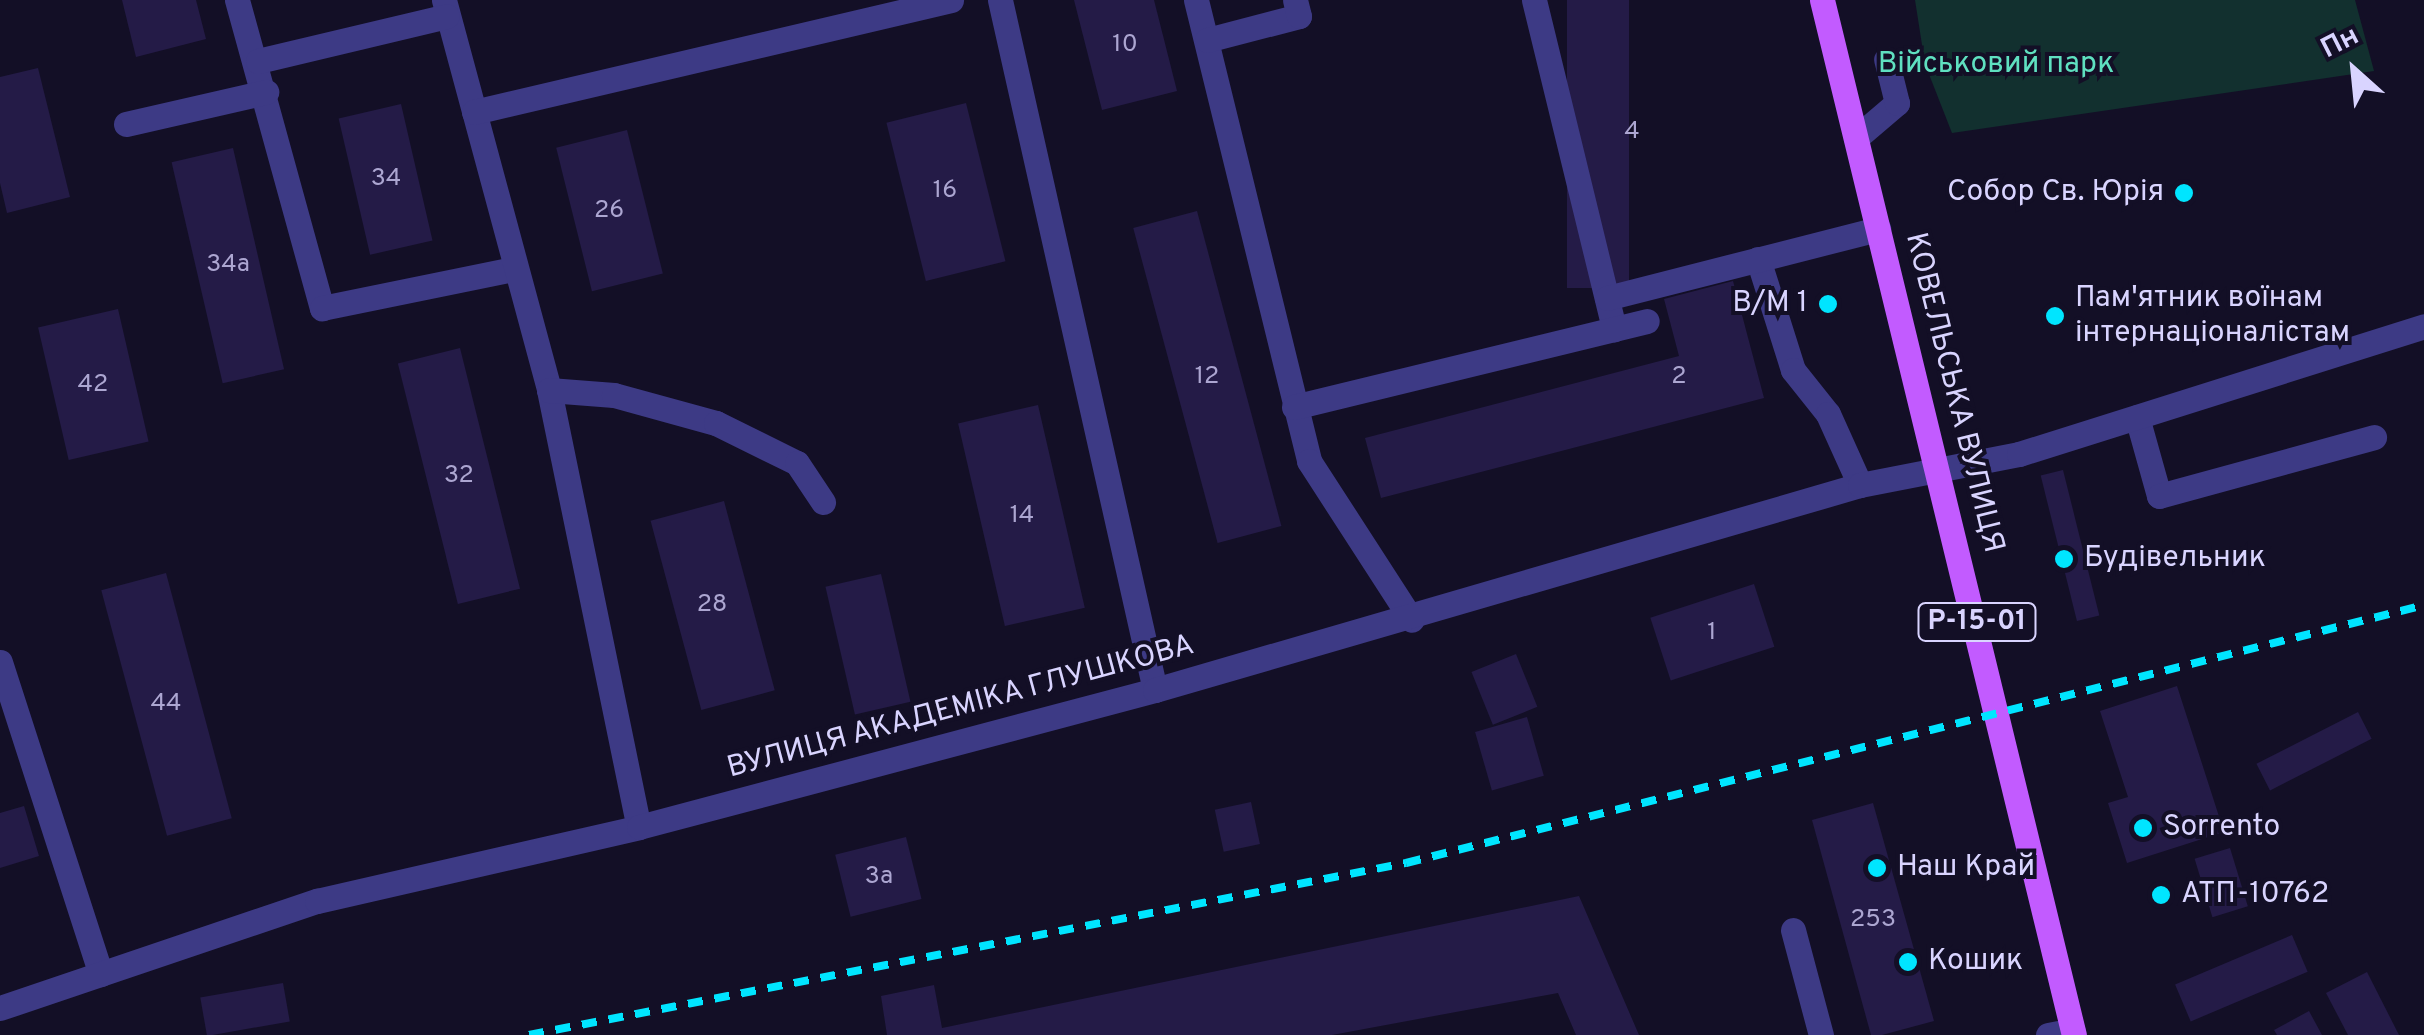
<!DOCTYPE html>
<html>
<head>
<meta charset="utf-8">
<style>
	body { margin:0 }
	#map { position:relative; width:2424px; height:1035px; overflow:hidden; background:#130f26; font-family:Overpass,sans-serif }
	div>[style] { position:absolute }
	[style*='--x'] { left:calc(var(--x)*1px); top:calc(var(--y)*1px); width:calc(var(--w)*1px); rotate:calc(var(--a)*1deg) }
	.green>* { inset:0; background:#12302f }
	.building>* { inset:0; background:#241b47; transform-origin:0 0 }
	.minor>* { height:25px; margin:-12.5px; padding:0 12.5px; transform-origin:12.5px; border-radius:12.5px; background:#3d3a85 }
	.major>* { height:25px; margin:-12.5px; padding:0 12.5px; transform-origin:12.5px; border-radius:12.5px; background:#c25bff }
	.rail>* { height:8px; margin-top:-4px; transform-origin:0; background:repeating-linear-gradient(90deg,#00e5ff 0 15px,transparent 0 27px) }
	.dots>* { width:28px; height:28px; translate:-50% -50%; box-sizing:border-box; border:5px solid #130f26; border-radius:50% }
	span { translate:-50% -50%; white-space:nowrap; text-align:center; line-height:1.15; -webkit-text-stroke:8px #130f26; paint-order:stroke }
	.number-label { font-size:25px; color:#aca6d1 }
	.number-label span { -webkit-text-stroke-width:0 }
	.shield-label span { padding:2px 8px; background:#130f26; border:2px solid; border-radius:8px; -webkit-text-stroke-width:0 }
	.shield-label { font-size:28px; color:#d9d4ff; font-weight:700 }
	.park-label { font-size:30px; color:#5fe0c0 }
	.poi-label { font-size:30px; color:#d9d4ff }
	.right { translate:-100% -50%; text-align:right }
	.left { translate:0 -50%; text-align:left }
	.street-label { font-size:30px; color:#d9d4ff }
	.north { position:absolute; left:2304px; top:20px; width:100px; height:100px; -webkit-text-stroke:8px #130f26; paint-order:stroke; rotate:333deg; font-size:28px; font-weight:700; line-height:40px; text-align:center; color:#d9d4ff }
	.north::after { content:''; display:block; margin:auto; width:35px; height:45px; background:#d9d4ff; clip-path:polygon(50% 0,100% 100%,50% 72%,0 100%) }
</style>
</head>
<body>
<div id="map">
	<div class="green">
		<div style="clip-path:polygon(1915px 0,2355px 0,2374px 71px,1952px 133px,1925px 64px)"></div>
	</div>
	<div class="building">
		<div style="clip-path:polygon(122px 0,196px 0,206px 39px,136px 57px)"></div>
		<div style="clip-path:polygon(1074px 0,1154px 0,1177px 91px,1102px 110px)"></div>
		<div style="left:1567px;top:0;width:62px;height:288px"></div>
		<div style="clip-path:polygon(38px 68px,70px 197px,7px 213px,0 183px,0 77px)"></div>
		<div style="left:966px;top:103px;width:163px;height:82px;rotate:76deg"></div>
		<div style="left:401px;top:104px;width:140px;height:64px;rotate:77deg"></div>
		<div style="left:627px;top:130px;width:148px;height:73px;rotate:76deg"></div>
		<div style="left:233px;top:148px;width:227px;height:63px;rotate:77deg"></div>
		<div style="left:1197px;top:211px;width:326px;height:66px;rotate:75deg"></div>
		<div style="clip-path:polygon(1733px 281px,1764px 398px,1381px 498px,1365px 438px,1679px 356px,1664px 299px)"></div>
		<div style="left:118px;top:309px;width:136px;height:82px;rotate:77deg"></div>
		<div style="left:460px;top:348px;width:248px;height:64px;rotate:76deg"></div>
		<div style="left:1038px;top:405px;width:208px;height:82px;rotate:77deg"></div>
		<div style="left:2063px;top:470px;width:150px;height:23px;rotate:76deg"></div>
		<div style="left:724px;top:501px;width:196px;height:76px;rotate:75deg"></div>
		<div style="left:166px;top:573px;width:254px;height:67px;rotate:75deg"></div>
		<div style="left:881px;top:574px;width:131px;height:57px;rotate:77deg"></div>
		<div style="left:1754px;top:584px;width:66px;height:109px;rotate:72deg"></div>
		<div style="left:1516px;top:654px;width:57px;height:48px;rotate:68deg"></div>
		<div style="clip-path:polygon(2177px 686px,2224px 832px,2127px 863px,2108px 803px,2128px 797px,2100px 711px)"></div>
		<div style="left:2358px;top:712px;width:30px;height:114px;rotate:63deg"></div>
		<div style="left:1527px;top:717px;width:61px;height:54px;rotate:74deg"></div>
		<div style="left:1251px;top:802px;width:43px;height:37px;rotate:78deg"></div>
		<div style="clip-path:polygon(1873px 803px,1934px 1021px,1882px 1035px,1871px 1035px,1812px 820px)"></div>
		<div style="clip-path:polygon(24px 806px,39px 856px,0 868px,0 813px)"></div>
		<div style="left:906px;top:837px;width:64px;height:73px;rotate:76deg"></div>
		<div style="left:2230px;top:848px;width:61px;height:37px;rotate:73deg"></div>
		<div style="clip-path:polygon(1579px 896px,1639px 1035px,1576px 1035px,1558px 993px,1332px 1035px,887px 1035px,881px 996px,934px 985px,942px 1028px)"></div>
		<div style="left:2292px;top:935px;width:40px;height:127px;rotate:67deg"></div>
		<div style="clip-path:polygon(2367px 972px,2399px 1035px,2348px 1035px,2326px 993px)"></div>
		<div style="left:283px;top:983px;width:39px;height:84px;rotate:80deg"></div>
		<div style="clip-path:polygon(2309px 1011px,2322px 1035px,2277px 1035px,2274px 1030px)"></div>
	</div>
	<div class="minor">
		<div style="--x:237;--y:0;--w:320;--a:74.6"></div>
		<div style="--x:322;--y:308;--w:196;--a:-11.5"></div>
		<div style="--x:444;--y:0;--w:404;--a:74.9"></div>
		<div style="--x:549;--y:390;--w:446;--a:78.4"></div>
		<div style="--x:1000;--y:0;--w:707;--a:77.34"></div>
		<div style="--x:1196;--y:0;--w:475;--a:76.2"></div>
		<div style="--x:1309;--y:461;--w:189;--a:57.1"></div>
		<div style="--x:1534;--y:0;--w:339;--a:76.3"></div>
		<div style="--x:1207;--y:40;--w:95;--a:-14.6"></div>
		<div style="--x:1299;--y:16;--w:16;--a:-104"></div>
		<div style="--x:258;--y:61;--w:194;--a:-13.4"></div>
		<div style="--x:474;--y:112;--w:490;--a:-13.2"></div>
		<div style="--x:126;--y:124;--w:144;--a:-12.9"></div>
		<div style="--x:1856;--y:138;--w:54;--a:-40.5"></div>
		<div style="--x:1897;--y:103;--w:45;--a:-104"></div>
		<div style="--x:1758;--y:259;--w:116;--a:72.5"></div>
		<div style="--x:1793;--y:370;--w:56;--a:51.5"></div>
		<div style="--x:1828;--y:414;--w:78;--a:65.7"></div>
		<div style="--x:1607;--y:298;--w:280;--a:-14.3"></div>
		<div style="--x:549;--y:390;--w:65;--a:4.4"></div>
		<div style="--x:614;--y:395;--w:106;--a:15.4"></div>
		<div style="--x:716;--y:423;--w:90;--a:26.3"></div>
		<div style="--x:797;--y:463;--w:47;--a:56.3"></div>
		<div style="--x:1294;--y:407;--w:363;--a:-13.7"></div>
		<div style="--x:2137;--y:417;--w:82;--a:74.4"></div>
		<div style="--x:2159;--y:496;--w:223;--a:-15.3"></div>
		<div style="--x:0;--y:662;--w:328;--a:72.1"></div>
		<div style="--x:1793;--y:930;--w:109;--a:75.1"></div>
		<div style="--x:0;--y:1008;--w:335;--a:-18.7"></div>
		<div style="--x:317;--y:901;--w:330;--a:-12.9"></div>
		<div style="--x:639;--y:827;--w:534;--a:-14.87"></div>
		<div style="--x:1155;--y:690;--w:734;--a:-16.21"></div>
		<div style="--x:1860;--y:485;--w:162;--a:-11"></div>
		<div style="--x:2019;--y:454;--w:425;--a:-17.5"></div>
		<div style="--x:2048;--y:1035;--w:25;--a:-11"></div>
	</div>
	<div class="major">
		<div style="--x:1822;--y:0;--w:1065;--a:76.32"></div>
	</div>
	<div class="rail">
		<div style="--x:529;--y:1035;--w:894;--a:-11.1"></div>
		<div style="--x:1406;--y:863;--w:1050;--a:-14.22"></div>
	</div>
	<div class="dots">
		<div style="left:2184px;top:193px;background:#00e5ff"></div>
		<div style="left:1828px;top:304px;background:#00e5ff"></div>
		<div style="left:2055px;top:316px;background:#00e5ff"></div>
		<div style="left:2064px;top:559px;background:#00e5ff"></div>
		<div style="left:2143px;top:828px;background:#00e5ff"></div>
		<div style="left:1877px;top:868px;background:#00e5ff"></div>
		<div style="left:2161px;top:895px;background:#00e5ff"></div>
		<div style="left:1908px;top:962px;background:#00e5ff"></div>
	</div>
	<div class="number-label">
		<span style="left:1125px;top:45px">10</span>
		<span style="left:1632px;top:132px">4</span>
		<span style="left:386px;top:179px">34</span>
		<span style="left:945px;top:191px">16</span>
		<span style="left:609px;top:211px">26</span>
		<span style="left:228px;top:265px">34a</span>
		<span style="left:1207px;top:377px">12</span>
		<span style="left:1679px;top:377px">2</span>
		<span style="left:93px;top:385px">42</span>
		<span style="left:459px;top:476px">32</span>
		<span style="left:1022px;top:516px">14</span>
		<span style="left:712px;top:605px">28</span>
		<span style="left:1712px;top:633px">1</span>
		<span style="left:166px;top:704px">44</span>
		<span style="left:879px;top:877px">3а</span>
		<span style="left:1873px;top:920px">253</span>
	</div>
	<div class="shield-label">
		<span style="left:1977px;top:622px">Р-15-01</span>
	</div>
	<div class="park-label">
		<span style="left:1996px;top:65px">Військовий парк</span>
	</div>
	<div class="poi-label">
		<span class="right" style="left:2164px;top:193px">Собор Св. Юрія</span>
		<span class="left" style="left:2075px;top:316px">Пам'ятник воїнам<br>інтернаціоналістам</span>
		<span class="right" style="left:1808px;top:304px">В/М 1</span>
		<span class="left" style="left:2084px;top:559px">Будівельник</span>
		<span class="left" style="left:2163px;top:828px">Sorrento</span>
		<span class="left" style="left:1897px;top:868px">Наш Край</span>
		<span class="left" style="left:2181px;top:895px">АТП-10762</span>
		<span class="left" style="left:1928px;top:962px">Кошик</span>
	</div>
	<div class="street-label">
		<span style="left:1953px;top:393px;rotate:76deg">КОВЕЛЬСЬКА ВУЛИЦЯ</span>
		<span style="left:961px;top:708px;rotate:-15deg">ВУЛИЦЯ АКАДЕМІКА ГЛУШКОВА</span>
	</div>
	<div class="north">Пн</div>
</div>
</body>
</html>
